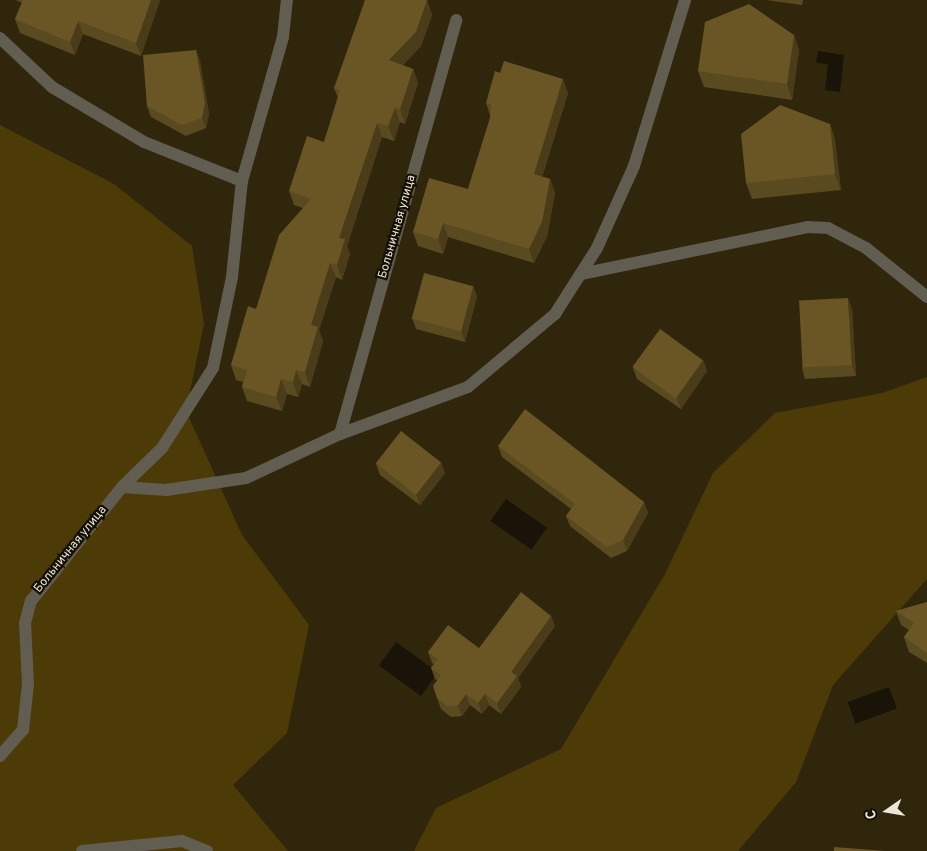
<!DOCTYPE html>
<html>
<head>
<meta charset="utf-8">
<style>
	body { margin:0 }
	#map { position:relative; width:927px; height:851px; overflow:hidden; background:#30260c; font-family:Overpass,sans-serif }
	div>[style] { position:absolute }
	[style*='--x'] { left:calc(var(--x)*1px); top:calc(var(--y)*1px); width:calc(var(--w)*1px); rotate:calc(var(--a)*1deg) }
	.green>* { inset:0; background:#4c3b07 }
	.water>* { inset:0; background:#191407; transform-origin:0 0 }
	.service>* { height:12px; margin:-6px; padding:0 6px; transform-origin:6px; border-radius:6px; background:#625d51 }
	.minor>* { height:12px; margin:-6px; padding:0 6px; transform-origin:6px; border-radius:6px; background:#625d51 }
	.wall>* { inset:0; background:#5a4a1f }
	.shaded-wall>* { inset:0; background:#4a3c19 }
	.building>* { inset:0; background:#695624; transform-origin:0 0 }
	span { translate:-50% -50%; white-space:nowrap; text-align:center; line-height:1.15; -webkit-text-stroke:4.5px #141005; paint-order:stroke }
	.street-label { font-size:12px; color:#ece6d7 }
	.north { position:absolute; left:862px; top:786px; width:50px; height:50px; -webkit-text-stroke:4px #141005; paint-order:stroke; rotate:257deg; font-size:14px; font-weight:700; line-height:20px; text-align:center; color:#ece6d7 }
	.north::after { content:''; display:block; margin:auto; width:18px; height:22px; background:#ece6d7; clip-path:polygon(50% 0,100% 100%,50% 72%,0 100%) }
</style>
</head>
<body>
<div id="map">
	<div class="green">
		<div style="clip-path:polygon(0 125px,114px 184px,192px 246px,204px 324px,186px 411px,242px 535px,309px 625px,287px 733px,233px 785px,288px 851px,0 851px)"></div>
		<div style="clip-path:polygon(927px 377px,927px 579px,833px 685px,796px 782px,738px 851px,414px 851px,436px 808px,561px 749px,665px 574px,713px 473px,775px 413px,882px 393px)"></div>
	</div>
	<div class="water">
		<div style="clip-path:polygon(818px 51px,844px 55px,840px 92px,825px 90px,828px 64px,816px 63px)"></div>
		<div style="left:506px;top:499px;width:50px;height:27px;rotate:35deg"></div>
		<div style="left:396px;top:642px;width:52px;height:29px;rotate:36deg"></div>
		<div style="left:889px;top:687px;width:23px;height:44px;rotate:70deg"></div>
	</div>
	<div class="service">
		<div style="--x:0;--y:38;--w:71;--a:43.3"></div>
		<div style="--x:52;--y:87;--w:107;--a:30.9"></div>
		<div style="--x:144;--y:142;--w:105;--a:21.7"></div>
	</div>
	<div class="minor">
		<div style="--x:581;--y:274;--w:231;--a:-11.7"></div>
		<div style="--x:807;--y:227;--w:21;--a:3"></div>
		<div style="--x:828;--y:228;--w:43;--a:27.8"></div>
		<div style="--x:866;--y:248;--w:78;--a:38.8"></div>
		<div style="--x:340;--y:434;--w:430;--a:-74.3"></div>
		<div style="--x:122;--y:487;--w:44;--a:3.9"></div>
		<div style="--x:166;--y:490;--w:81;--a:-8.5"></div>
		<div style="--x:246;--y:478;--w:104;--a:-25.1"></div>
		<div style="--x:340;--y:434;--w:136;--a:-20.2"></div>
		<div style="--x:468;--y:387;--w:114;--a:-40"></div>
		<div style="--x:555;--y:314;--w:78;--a:-57.5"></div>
		<div style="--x:597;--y:248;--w:90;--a:-65.7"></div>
		<div style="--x:634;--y:166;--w:174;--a:-72.9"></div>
		<div style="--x:0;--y:756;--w:35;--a:-49"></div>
		<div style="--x:23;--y:730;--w:46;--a:-83.8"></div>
		<div style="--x:28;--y:684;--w:61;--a:-92.8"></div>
		<div style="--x:25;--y:623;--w:23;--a:-75"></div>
		<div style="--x:31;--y:601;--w:146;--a:-51.4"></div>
		<div style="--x:122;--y:487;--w:56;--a:-44.3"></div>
		<div style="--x:162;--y:448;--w:95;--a:-57.5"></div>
		<div style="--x:213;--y:368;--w:93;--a:-78.2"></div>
		<div style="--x:232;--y:277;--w:97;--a:-84.1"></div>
		<div style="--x:242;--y:181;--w:150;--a:-74.1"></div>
		<div style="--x:283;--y:37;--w:37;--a:-84"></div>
		<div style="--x:82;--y:851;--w:100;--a:-5.7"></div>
		<div style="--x:182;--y:841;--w:27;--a:22"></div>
	</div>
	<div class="wall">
		<div style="clip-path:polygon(16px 0,160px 0,141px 56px,83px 34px,75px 55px,20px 33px,15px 19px,22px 3px)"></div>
		<div style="clip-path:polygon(427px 0,432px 15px,421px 46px,403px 65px,413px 69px,418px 83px,405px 124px,400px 122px,394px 141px,382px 137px,347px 246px,350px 254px,342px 280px,336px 277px,319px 330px,323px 341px,310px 387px,302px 384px,298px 397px,287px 394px,282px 411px,247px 401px,242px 387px,243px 382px,236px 380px,231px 365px,256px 309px,303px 208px,294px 205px,289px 191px,324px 142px,338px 98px,334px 88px)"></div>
		<div style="clip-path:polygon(766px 0,803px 0,802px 5px)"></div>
		<div style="clip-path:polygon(794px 35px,799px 50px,792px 100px,704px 87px,698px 71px)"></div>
		<div style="clip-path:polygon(196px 50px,200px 61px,209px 114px,206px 128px,186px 136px,151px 117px,147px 106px)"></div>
		<div style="clip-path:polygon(568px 93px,542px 177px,550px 179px,555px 193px,547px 236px,534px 263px,448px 237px,443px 254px,418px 246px,413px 232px,468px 189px,490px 118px,490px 115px,486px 103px)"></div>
		<div style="clip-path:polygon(830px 124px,835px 140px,841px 190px,752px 199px,746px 183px)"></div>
		<div style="clip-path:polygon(473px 286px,477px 297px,465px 342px,416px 329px,412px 318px)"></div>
		<div style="clip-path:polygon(852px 309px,856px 376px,805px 379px,802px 368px)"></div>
		<div style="clip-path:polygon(703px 360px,707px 371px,681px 409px,637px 379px,633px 368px)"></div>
		<div style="clip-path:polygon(498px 446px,644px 502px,648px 513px,627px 551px,611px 558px,570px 526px,566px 516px,571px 509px,502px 457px)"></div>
		<div style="clip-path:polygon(376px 464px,445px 473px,420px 505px,380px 475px)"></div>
		<div style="clip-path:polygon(927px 602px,927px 663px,909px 652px,904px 637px,909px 630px,901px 625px,896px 611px)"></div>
		<div style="clip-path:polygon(551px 616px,555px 626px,518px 678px,521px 687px,501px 714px,489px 705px,482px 714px,470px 705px,462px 716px,451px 717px,441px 709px,437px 698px,437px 680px,435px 679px,431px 668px,434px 664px,432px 663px,428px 652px,479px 648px)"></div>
	</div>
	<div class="shaded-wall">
		<div style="clip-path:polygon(151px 0,160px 0,141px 56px,136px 43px)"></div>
		<div style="clip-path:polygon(427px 0,432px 15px,421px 46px,394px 75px,389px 60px)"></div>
		<div style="clip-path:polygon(78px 21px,83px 34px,75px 55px,70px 42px)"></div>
		<div style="clip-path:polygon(794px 35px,799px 50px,792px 100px,787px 84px)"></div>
		<div style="clip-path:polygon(196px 50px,200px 61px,209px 114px,206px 128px,202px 118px)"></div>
		<div style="clip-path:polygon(413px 69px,418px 83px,405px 124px,400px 109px)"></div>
		<div style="clip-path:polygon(563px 79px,568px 93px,539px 188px,534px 174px)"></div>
		<div style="clip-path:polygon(395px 108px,400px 122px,394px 141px,388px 126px)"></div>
		<div style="clip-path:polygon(377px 123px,382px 137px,347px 246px,350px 254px,342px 280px,337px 265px,339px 238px)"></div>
		<div style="clip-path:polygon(830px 124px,835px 140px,841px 190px,835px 174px)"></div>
		<div style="clip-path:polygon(550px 179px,555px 193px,547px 236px,534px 263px,529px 249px)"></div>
		<div style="clip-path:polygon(443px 223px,448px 237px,443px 254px,438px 239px)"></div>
		<div style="clip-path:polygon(330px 263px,336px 277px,319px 330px,323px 341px,310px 387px,305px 372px,311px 325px)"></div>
		<div style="clip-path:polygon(473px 286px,477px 297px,465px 342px,461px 331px)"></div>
		<div style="clip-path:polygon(848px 298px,852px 309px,856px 376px,852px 365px)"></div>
		<div style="clip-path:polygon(703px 360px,707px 371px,681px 409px,677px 398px)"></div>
		<div style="clip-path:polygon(296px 370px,302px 384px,298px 397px,293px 382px)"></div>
		<div style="clip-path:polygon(281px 379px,287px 394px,282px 411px,276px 397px)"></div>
		<div style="clip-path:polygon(441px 462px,445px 473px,420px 505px,416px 494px)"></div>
		<div style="clip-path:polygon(644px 502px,648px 513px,627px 551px,623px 540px)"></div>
		<div style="clip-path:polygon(551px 616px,555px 626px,518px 678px,521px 687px,501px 714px,497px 703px,511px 672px)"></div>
		<div style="clip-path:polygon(466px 694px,470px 705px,462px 716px,458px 705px)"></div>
		<div style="clip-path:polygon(485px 694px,489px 705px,482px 714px,478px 703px)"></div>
	</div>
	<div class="building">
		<div style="clip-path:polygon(23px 0,151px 0,136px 43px,78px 21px,70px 42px,15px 19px)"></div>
		<div style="clip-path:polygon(365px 0,427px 0,416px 32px,389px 60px,413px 69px,400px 109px,395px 108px,388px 126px,377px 123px,339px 238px,345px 239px,337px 265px,330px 263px,311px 325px,318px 327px,305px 372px,296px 370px,293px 382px,281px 379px,276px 397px,242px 387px,247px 370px,231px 365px,248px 306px,256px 309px,279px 235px,311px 199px,289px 191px,307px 136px,324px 142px,340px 90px,334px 88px)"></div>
		<div style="clip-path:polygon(749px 4px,794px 35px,787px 84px,698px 71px,705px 22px)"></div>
		<div style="clip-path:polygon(196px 50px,205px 103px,202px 118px,182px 125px,147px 106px,143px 55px)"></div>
		<div style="clip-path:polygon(504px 61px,563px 79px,534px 174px,550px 179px,542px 222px,529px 249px,443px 223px,438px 239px,413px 232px,429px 178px,468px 189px,490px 118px,491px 105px,486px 103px,495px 71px,500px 73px)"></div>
		<div style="clip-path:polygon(780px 105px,830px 124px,835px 174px,746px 183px,741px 134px)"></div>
		<div style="left:424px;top:273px;width:51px;height:47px;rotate:15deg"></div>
		<div style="left:848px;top:298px;width:67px;height:49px;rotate:87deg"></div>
		<div style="left:660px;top:329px;width:53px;height:47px;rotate:36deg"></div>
		<div style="clip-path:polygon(525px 409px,644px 502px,623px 540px,607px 547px,566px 516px,575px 504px,498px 446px)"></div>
		<div style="left:401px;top:431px;width:51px;height:41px;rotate:38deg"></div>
		<div style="clip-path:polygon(521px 592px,551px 616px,511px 672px,517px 676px,497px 703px,485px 694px,478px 703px,466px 694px,458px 705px,447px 706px,437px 698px,433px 686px,441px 675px,431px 668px,438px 659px,428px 652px,448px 625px,479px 648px)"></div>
		<div style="clip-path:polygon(927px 602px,927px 653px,904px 637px,914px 623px,896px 611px)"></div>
		<div style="clip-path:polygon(834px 847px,885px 851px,834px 851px)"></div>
	</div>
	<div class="street-label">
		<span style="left:398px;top:227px;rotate:-74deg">Больничная улица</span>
		<span style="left:71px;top:550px;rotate:-51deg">Больничная улица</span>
	</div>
	<div class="north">С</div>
</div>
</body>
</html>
